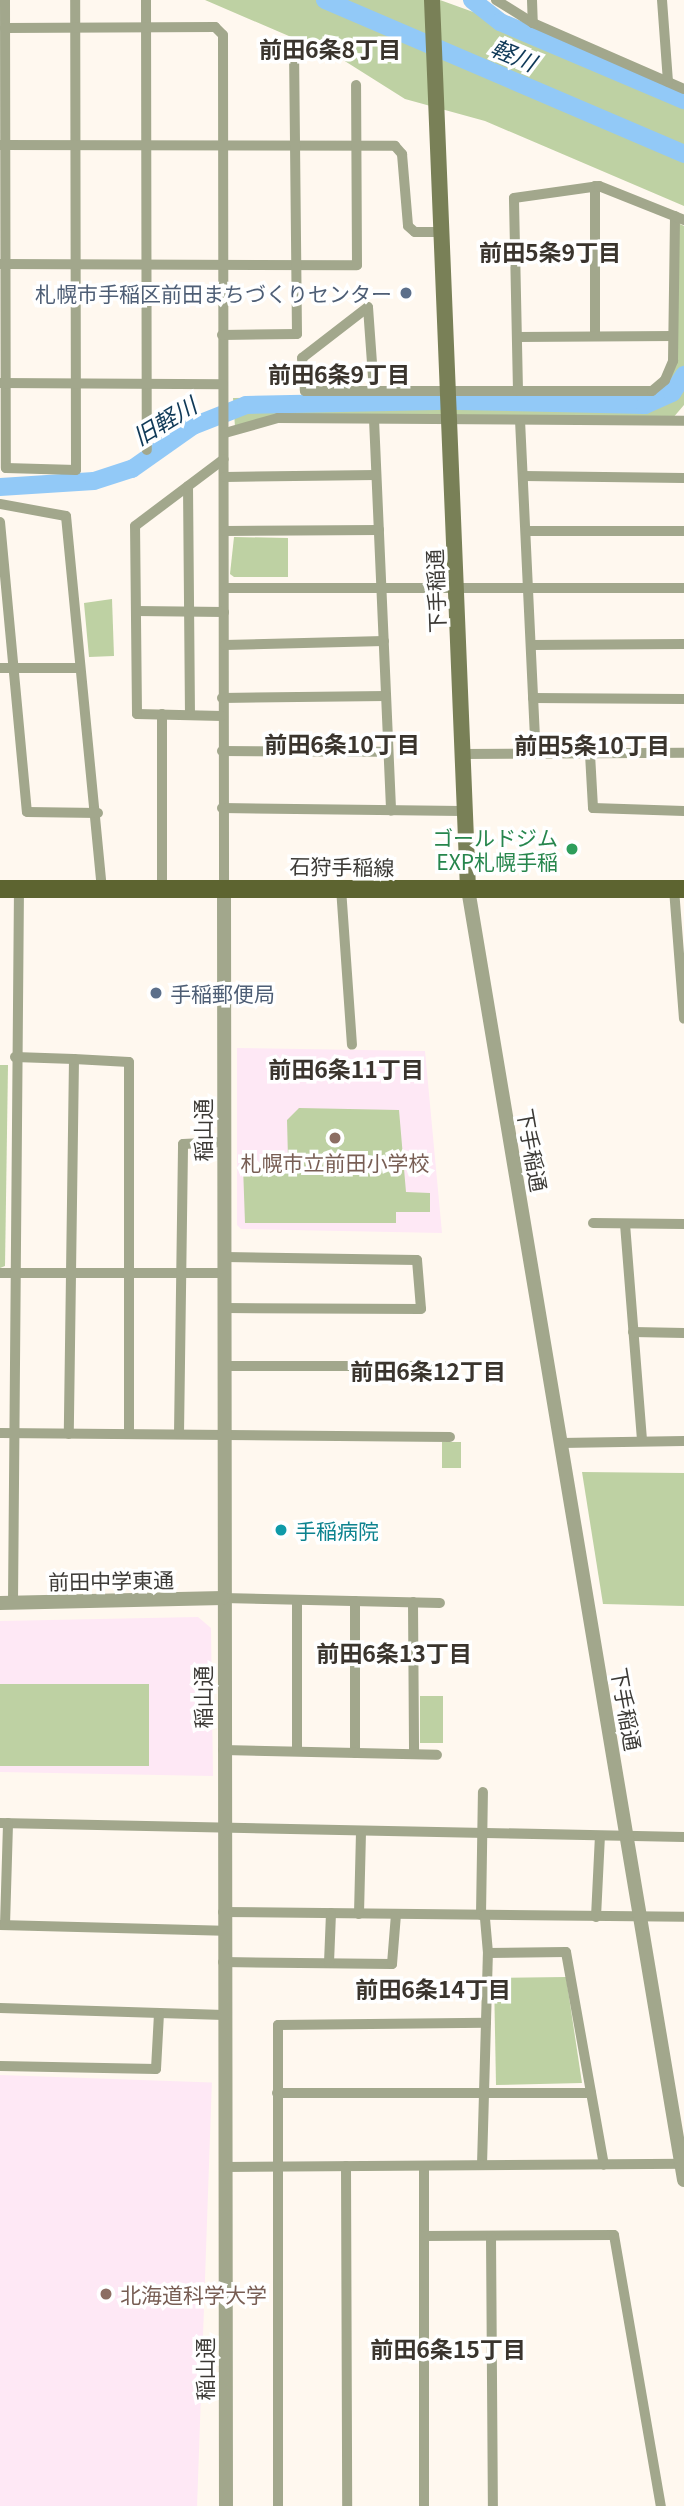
<!DOCTYPE html>
<html>
<head>
<meta charset="utf-8">
<style>
	body { margin:0 }
	#map { position:relative; width:684px; height:2506px; overflow:hidden; background:#fff8ef; font-family:Georgia,"Noto Sans JP",serif }
	div>[style] { position:absolute }
	[style*='--x'] { left:calc(var(--x)*1px); top:calc(var(--y)*1px); width:calc(var(--w)*1px); rotate:calc(var(--a)*1deg) }
	.education>* { inset:0; background:#fee8f5; transform-origin:0 0 }
	.green>* { inset:0; background:#bed1a3; transform-origin:0 0 }
	.river>* { height:18px; margin:-9px; padding:0 9px; transform-origin:9px; border-radius:9px; background:#92c9f7 }
	.minor>* { height:10px; margin:-5px; padding:0 5px; transform-origin:5px; border-radius:5px; background:#a2a78c }
	.tertiary>* { height:14px; margin:-7px; padding:0 7px; transform-origin:7px; border-radius:7px; background:#a2a78c }
	.secondary>* { height:16px; margin:-8px; padding:0 8px; transform-origin:8px; border-radius:8px; background:#798057 }
	.primary>* { height:18px; margin:-9px; padding:0 9px; transform-origin:9px; border-radius:9px; background:#5d6430 }
	.dots>* { width:19px; height:19px; translate:-50% -50%; box-sizing:border-box; border:4px solid #fff; border-radius:50% }
	span { translate:-50% -50%; white-space:nowrap; text-align:center; line-height:1.15; -webkit-text-stroke:7px #fff; paint-order:stroke }
	.service-label { font-size:21px; color:#4e5e75 }
	.right { translate:-100% -50%; text-align:right }
	.left { translate:0 -50%; text-align:left }
	.street-label { font-size:21px; color:#3c3a36 }
	.leisure-label { font-size:21px; color:#27864d }
	.education-label { font-size:21px; color:#785e54 }
	.culture-label { font-size:21px; color:#0d838f }
	.neighbourhood-label { font-size:23px; color:#3a342d; font-weight:700 }
	.water-label { font-size:23px; color:#0f3957; font-style:italic }
</style>
</head>
<body>
<div id="map">
	<div class="education">
		<div style="clip-path:polygon(237px 1048px,425px 1051px,442px 1233px,241px 1229px,237px 1225px)"></div>
		<div style="clip-path:polygon(198px 1617px,211px 1628px,213px 1776px,0 1772px,0 1621px)"></div>
		<div style="left:0;top:2075px;width:212px;height:431px;rotate:2deg"></div>
	</div>
	<div class="green">
		<div style="clip-path:polygon(205px 0,440px 0,537px 35px,684px 100px,684px 206px,485px 121px,405px 99px,340px 58px)"></div>
		<div style="clip-path:polygon(678px 223px,684px 226px,684px 405px,672px 419px,273px 416px,235px 427px,233px 398px,654px 394px,670px 377px)"></div>
		<div style="clip-path:polygon(234px 537px,288px 538px,288px 577px,234px 577px,230px 574px)"></div>
		<div style="clip-path:polygon(112px 599px,114px 656px,89px 657px,84px 603px)"></div>
		<div style="clip-path:polygon(0 1065px,8px 1065px,5px 1266px,0 1268px)"></div>
		<div style="clip-path:polygon(299px 1108px,399px 1110px,406px 1192px,430px 1193px,430px 1212px,396px 1212px,396px 1223px,245px 1223px,243px 1166px,278px 1169px,288px 1159px,287px 1120px)"></div>
		<div style="left:442px;top:1442px;width:19px;height:26px"></div>
		<div style="clip-path:polygon(582px 1472px,684px 1473px,684px 1606px,603px 1604px)"></div>
		<div style="left:0;top:1684px;width:149px;height:82px"></div>
		<div style="left:420px;top:1696px;width:23px;height:47px"></div>
		<div style="clip-path:polygon(566px 1977px,582px 2083px,496px 2085px,494px 1978px)"></div>
	</div>
	<div class="river">
		<div style="--x:325;--y:0;--w:391;--a:23.2"></div>
		<div style="--x:472;--y:0;--w:36;--a:38"></div>
		<div style="--x:500;--y:22;--w:200;--a:23"></div>
		<div style="--x:457;--y:401;--w:188;--a:1.2"></div>
		<div style="--x:645;--y:405;--w:30;--a:-24"></div>
		<div style="--x:672;--y:393;--w:22;--a:-56"></div>
		<div style="--x:0;--y:487;--w:94;--a:-3.7"></div>
		<div style="--x:94;--y:481;--w:40;--a:-18"></div>
		<div style="--x:132;--y:469;--w:75;--a:-35.2"></div>
		<div style="--x:193;--y:426;--w:57;--a:-21.6"></div>
		<div style="--x:246;--y:405;--w:193;--a:-1.2"></div>
	</div>
	<div class="minor">
		<div style="--x:5;--y:0;--w:468;--a:89.9"></div>
		<div style="--x:6;--y:468;--w:70;--a:1.6"></div>
		<div style="--x:76;--y:470;--w:470;--a:-90.1"></div>
		<div style="--x:146;--y:0;--w:450;--a:89.9"></div>
		<div style="--x:496;--y:0;--w:44;--a:31.9"></div>
		<div style="--x:533;--y:23;--w:165;--a:23.6"></div>
		<div style="--x:532;--y:0;--w:23;--a:88"></div>
		<div style="--x:662;--y:0;--w:82;--a:85.8"></div>
		<div style="--x:5;--y:28;--w:210;--a:-0.3"></div>
		<div style="--x:215;--y:27;--w:11;--a:45"></div>
		<div style="--x:223;--y:35;--w:853;--a:89.93"></div>
		<div style="--x:0;--y:145;--w:395;--a:0.1"></div>
		<div style="--x:395;--y:146;--w:11;--a:49"></div>
		<div style="--x:402;--y:154;--w:72;--a:85.2"></div>
		<div style="--x:408;--y:226;--w:9;--a:41"></div>
		<div style="--x:415;--y:232;--w:25;--a:0"></div>
		<div style="--x:0;--y:264;--w:357;--a:0.2"></div>
		<div style="--x:357;--y:265;--w:180;--a:-90.3"></div>
		<div style="--x:222;--y:335;--w:75;--a:-0.8"></div>
		<div style="--x:297;--y:334;--w:275;--a:-90.6"></div>
		<div style="--x:595;--y:336;--w:150;--a:-90"></div>
		<div style="--x:517;--y:337;--w:156;--a:-0.4"></div>
		<div style="--x:0;--y:383;--w:223;--a:0.3"></div>
		<div style="--x:374;--y:391;--w:84;--a:-94.1"></div>
		<div style="--x:368;--y:307;--w:83;--a:142.3"></div>
		<div style="--x:302;--y:358;--w:33;--a:85"></div>
		<div style="--x:305;--y:391;--w:347;--a:0"></div>
		<div style="--x:652;--y:391;--w:17;--a:-40"></div>
		<div style="--x:665;--y:380;--w:21;--a:-67"></div>
		<div style="--x:673;--y:361;--w:145;--a:-89.2"></div>
		<div style="--x:518;--y:391;--w:193;--a:-91.2"></div>
		<div style="--x:514;--y:198;--w:86;--a:-8"></div>
		<div style="--x:599;--y:186;--w:92;--a:21.8"></div>
		<div style="--x:374;--y:419;--w:392;--a:87.5"></div>
		<div style="--x:520;--y:420;--w:334;--a:87.3"></div>
		<div style="--x:225;--y:433;--w:55;--a:-15.8"></div>
		<div style="--x:278;--y:418;--w:406;--a:0.4"></div>
		<div style="--x:524;--y:476;--w:160;--a:0.7"></div>
		<div style="--x:225;--y:477;--w:151;--a:-0.8"></div>
		<div style="--x:188;--y:486;--w:229;--a:89.5"></div>
		<div style="--x:0;--y:504;--w:67;--a:10.3"></div>
		<div style="--x:66;--y:516;--w:373;--a:84.5"></div>
		<div style="--x:0;--y:522;--w:291;--a:84.7"></div>
		<div style="--x:27;--y:812;--w:71;--a:0.8"></div>
		<div style="--x:225;--y:531;--w:154;--a:-0.4"></div>
		<div style="--x:526;--y:531;--w:158;--a:0"></div>
		<div style="--x:224;--y:588;--w:460;--a:0"></div>
		<div style="--x:136;--y:611;--w:88;--a:0.7"></div>
		<div style="--x:225;--y:645;--w:159;--a:-1.4"></div>
		<div style="--x:531;--y:645;--w:153;--a:-0.4"></div>
		<div style="--x:0;--y:668;--w:80;--a:0"></div>
		<div style="--x:222;--y:698;--w:164;--a:-0.7"></div>
		<div style="--x:533;--y:698;--w:151;--a:0.4"></div>
		<div style="--x:222;--y:716;--w:85;--a:-178.7"></div>
		<div style="--x:137;--y:714;--w:188;--a:-90.6"></div>
		<div style="--x:135;--y:526;--w:111;--a:-37"></div>
		<div style="--x:222;--y:751;--w:166;--a:0.3"></div>
		<div style="--x:461;--y:754;--w:223;--a:-0.3"></div>
		<div style="--x:590;--y:754;--w:54;--a:86.8"></div>
		<div style="--x:593;--y:808;--w:91;--a:1.9"></div>
		<div style="--x:222;--y:808;--w:240;--a:0.7"></div>
		<div style="--x:162;--y:887;--w:173;--a:-90"></div>
		<div style="--x:341;--y:888;--w:157;--a:86"></div>
		<div style="--x:674;--y:889;--w:130;--a:85.6"></div>
		<div style="--x:15;--y:1057;--w:59;--a:1.9"></div>
		<div style="--x:74;--y:1059;--w:375;--a:90.8"></div>
		<div style="--x:74;--y:1059;--w:55;--a:3.1"></div>
		<div style="--x:129;--y:1062;--w:371;--a:90"></div>
		<div style="--x:593;--y:1223;--w:91;--a:0.6"></div>
		<div style="--x:625;--y:1224;--w:217;--a:85.5"></div>
		<div style="--x:225;--y:1257;--w:192;--a:0.9"></div>
		<div style="--x:417;--y:1260;--w:49;--a:85.3"></div>
		<div style="--x:421;--y:1309;--w:196;--a:-179.7"></div>
		<div style="--x:0;--y:1273;--w:224;--a:0"></div>
		<div style="--x:633;--y:1332;--w:51;--a:1.1"></div>
		<div style="--x:224;--y:1366;--w:219;--a:0"></div>
		<div style="--x:0;--y:1433;--w:450;--a:0.5"></div>
		<div style="--x:179;--y:1434;--w:290;--a:-89.2"></div>
		<div style="--x:183;--y:1144;--w:40;--a:-2.9"></div>
		<div style="--x:561;--y:1443;--w:123;--a:-0.9"></div>
		<div style="--x:223;--y:1598;--w:217;--a:1.3"></div>
		<div style="--x:297;--y:1600;--w:151;--a:90"></div>
		<div style="--x:355;--y:1601;--w:152;--a:90"></div>
		<div style="--x:413;--y:1602;--w:152;--a:89.6"></div>
		<div style="--x:13;--y:1603;--w:715;--a:-89.52"></div>
		<div style="--x:223;--y:1750;--w:214;--a:1.3"></div>
		<div style="--x:0;--y:1823;--w:684;--a:1.17"></div>
		<div style="--x:223;--y:1912;--w:461;--a:0.6"></div>
		<div style="--x:359;--y:1914;--w:82;--a:-88.6"></div>
		<div style="--x:481;--y:1915;--w:123;--a:-89.1"></div>
		<div style="--x:596;--y:1917;--w:81;--a:-87.2"></div>
		<div style="--x:0;--y:1925;--w:223;--a:1.5"></div>
		<div style="--x:5;--y:1925;--w:102;--a:-88.3"></div>
		<div style="--x:488;--y:1953;--w:78;--a:-0.7"></div>
		<div style="--x:566;--y:1952;--w:216;--a:79.9"></div>
		<div style="--x:223;--y:1962;--w:169;--a:0.7"></div>
		<div style="--x:392;--y:1964;--w:50;--a:-85.4"></div>
		<div style="--x:329;--y:1963;--w:50;--a:-87.7"></div>
		<div style="--x:0;--y:2008;--w:224;--a:1.8"></div>
		<div style="--x:0;--y:2066;--w:156;--a:1.1"></div>
		<div style="--x:156;--y:2069;--w:56;--a:-86.9"></div>
		<div style="--x:277;--y:2093;--w:314;--a:0"></div>
		<div style="--x:482;--y:2165;--w:212;--a:-88.4"></div>
		<div style="--x:488;--y:1953;--w:38;--a:-95"></div>
		<div style="--x:346;--y:2166;--w:340;--a:89.8"></div>
		<div style="--x:424;--y:2166;--w:340;--a:90"></div>
		<div style="--x:224;--y:2167;--w:460;--a:-0.4"></div>
		<div style="--x:424;--y:2236;--w:190;--a:-0.3"></div>
		<div style="--x:614;--y:2235;--w:275;--a:80.2"></div>
		<div style="--x:491;--y:2236;--w:270;--a:89.6"></div>
		<div style="--x:278;--y:2506;--w:481;--a:-90"></div>
		<div style="--x:278;--y:2025;--w:208;--a:-0.6"></div>
	</div>
	<div class="tertiary">
		<div style="--x:224;--y:888;--w:1618;--a:89.93"></div>
		<div style="--x:468;--y:889;--w:1309;--a:80.5"></div>
		<div style="--x:0;--y:1603;--w:223;--a:-1.3"></div>
	</div>
	<div class="secondary">
		<div style="--x:432;--y:0;--w:890;--a:87.68"></div>
	</div>
	<div class="primary">
		<div style="--x:0;--y:889;--w:684;--a:0"></div>
	</div>
	<div class="dots">
		<div style="left:406px;top:293px;background:#5c6f8a"></div>
		<div style="left:572px;top:849px;background:#2e9e5b"></div>
		<div style="left:156px;top:993px;background:#5c6f8a"></div>
		<div style="left:335px;top:1138px;background:#8d6e63"></div>
		<div style="left:281px;top:1530px;background:#0f9aa8"></div>
		<div style="left:106px;top:2294px;background:#8d6e63"></div>
	</div>
	<div class="service-label">
		<span class="right" style="left:392px;top:293px">札幌市手稲区前田まちづくりセンター</span>
		<span class="left" style="left:170px;top:993px">手稲郵便局</span>
	</div>
	<div class="street-label">
		<span style="left:435px;top:591px;rotate:-92deg">下手稲通</span>
		<span style="left:342px;top:866px;rotate:1deg">石狩手稲線</span>
		<span style="left:202px;top:1130px;rotate:-90deg">稲山通</span>
		<span style="left:533px;top:1150px;rotate:80deg">下手稲通</span>
		<span style="left:111px;top:1580px;rotate:-1deg">前田中学東通</span>
		<span style="left:202px;top:1697px;rotate:-90deg">稲山通</span>
		<span style="left:627px;top:1709px;rotate:80deg">下手稲通</span>
		<span style="left:204px;top:2369px;rotate:-90deg">稲山通</span>
	</div>
	<div class="leisure-label">
		<span class="right" style="left:558px;top:849px">ゴールドジム<br>EXP札幌手稲</span>
	</div>
	<div class="education-label">
		<span style="left:335px;top:1162px">札幌市立前田小学校</span>
		<span class="left" style="left:120px;top:2294px">北海道科学大学</span>
	</div>
	<div class="culture-label">
		<span class="left" style="left:295px;top:1530px">手稲病院</span>
	</div>
	<div class="neighbourhood-label">
		<span style="left:330px;top:48px">前田6条8丁目</span>
		<span style="left:550px;top:251px">前田5条9丁目</span>
		<span style="left:339px;top:373px">前田6条9丁目</span>
		<span style="left:342px;top:743px">前田6条10丁目</span>
		<span style="left:592px;top:744px">前田5条10丁目</span>
		<span style="left:346px;top:1068px">前田6条11丁目</span>
		<span style="left:428px;top:1370px">前田6条12丁目</span>
		<span style="left:394px;top:1652px">前田6条13丁目</span>
		<span style="left:433px;top:1988px">前田6条14丁目</span>
		<span style="left:448px;top:2348px">前田6条15丁目</span>
	</div>
	<div class="water-label">
		<span style="left:514px;top:54px;rotate:23deg">軽川</span>
		<span style="left:164px;top:420px;rotate:-31deg">旧軽川</span>
	</div>
</div>
</body>
</html>
